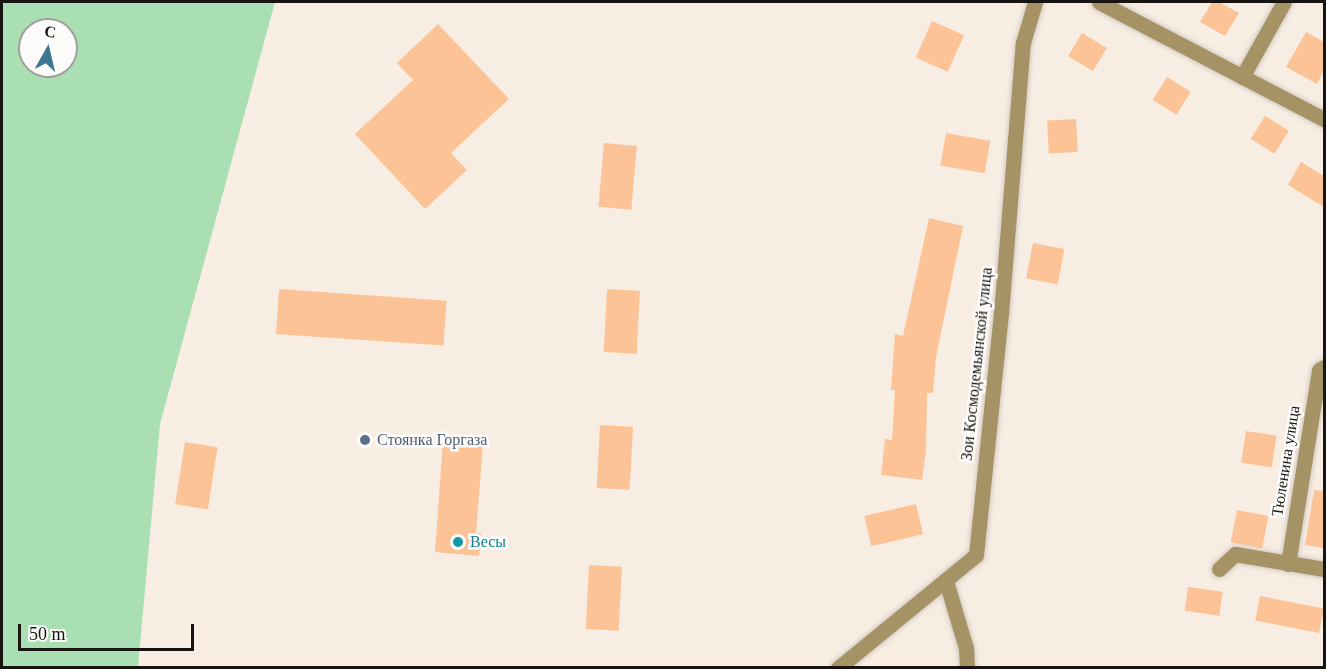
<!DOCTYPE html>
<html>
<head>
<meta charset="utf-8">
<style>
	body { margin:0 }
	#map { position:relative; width:1326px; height:669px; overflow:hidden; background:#f7ede3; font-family:Georgia,serif }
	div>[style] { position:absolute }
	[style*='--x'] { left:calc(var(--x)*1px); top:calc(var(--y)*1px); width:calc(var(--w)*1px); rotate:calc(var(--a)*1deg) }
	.green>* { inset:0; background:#a9dfb2 }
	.building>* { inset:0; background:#fcc396; transform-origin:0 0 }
	.roads { filter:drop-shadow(0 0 2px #d3cac1) drop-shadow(0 0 2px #d3cac1) }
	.street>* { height:15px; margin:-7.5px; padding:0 7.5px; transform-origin:7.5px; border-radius:7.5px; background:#a59365 }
	.dots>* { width:16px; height:16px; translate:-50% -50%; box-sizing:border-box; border:3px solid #fefcfa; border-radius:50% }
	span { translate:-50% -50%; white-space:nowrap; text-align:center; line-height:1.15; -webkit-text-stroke:5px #fefcfa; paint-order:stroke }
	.street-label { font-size:16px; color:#181411 }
	.service-label { font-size:16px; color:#4e5e75 }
	.left { translate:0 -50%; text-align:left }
	.culture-label { font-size:16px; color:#0d838f }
	.frame { position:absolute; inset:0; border:3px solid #181411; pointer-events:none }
	.north { position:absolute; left:18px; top:18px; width:60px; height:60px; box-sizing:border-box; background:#fefcfa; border:2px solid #a29f9d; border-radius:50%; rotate:8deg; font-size:16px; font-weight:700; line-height:24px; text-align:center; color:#181411 }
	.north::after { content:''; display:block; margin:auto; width:21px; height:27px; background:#3c778f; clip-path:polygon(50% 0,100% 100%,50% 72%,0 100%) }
	.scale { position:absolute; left:18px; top:624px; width:176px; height:27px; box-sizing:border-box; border:3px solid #181411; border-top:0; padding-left:8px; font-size:18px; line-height:21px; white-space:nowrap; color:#181411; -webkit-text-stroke:4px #fefcfa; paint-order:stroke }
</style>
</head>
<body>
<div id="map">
	<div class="green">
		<div style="clip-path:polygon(evenodd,2px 2px,275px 2px,160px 424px,138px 667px,2px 667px,2px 2px,30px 30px,66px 30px,66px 66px,30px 66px,30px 30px)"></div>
	</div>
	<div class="building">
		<div style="clip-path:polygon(1212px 2px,1219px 2px,1239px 13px,1225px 36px,1200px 22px)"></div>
		<div style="left:932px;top:21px;width:35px;height:40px;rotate:24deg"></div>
		<div style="clip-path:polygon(438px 24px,509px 99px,451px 153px,467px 170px,425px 209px,355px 134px,413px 80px,397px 63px)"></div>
		<div style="clip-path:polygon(1306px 32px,1324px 42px,1324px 70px,1317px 84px,1286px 67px)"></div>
		<div style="left:1082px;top:33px;width:29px;height:27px;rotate:31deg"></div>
		<div style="left:1167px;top:77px;width:28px;height:27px;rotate:32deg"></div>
		<div style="left:1265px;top:116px;width:28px;height:27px;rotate:32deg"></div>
		<div style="left:1076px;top:119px;width:33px;height:29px;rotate:87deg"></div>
		<div style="left:946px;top:133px;width:45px;height:33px;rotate:10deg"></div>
		<div style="left:604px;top:143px;width:33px;height:64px;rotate:5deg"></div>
		<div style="clip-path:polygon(1301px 162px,1324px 176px,1324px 207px,1288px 185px)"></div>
		<div style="clip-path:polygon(929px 218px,963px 226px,936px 357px,933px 393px,927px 393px,926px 450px,922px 480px,881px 475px,885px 439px,892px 440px,895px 390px,891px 390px,895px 334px,903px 336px)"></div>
		<div style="left:1033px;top:243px;width:32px;height:36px;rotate:11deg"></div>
		<div style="left:279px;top:289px;width:168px;height:45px;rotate:4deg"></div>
		<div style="left:607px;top:289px;width:33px;height:63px;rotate:3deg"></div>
		<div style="left:600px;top:425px;width:33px;height:63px;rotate:3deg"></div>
		<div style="left:1246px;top:431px;width:31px;height:32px;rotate:9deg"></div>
		<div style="clip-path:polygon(443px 441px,483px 444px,476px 533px,481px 533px,479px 556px,435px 552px)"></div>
		<div style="left:185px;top:442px;width:33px;height:63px;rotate:9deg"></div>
		<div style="clip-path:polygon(1314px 490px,1324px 491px,1324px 548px,1305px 545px)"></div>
		<div style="left:916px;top:504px;width:31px;height:53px;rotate:77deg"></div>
		<div style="left:1237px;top:510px;width:32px;height:33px;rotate:11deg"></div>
		<div style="left:589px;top:565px;width:33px;height:64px;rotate:3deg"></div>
		<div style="left:1188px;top:587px;width:35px;height:24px;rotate:8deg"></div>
		<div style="left:1260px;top:596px;width:65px;height:25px;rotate:11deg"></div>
	</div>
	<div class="roads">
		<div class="street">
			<div style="--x:1099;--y:2;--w:254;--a:27.5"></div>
			<div style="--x:1242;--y:77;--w:86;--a:-60.8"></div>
			<div style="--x:1288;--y:564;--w:196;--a:-80.9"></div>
			<div style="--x:1319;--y:370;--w:6;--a:-31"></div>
			<div style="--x:1219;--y:569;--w:22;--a:-43"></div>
			<div style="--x:1235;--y:554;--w:90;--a:9.6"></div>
			<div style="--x:946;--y:581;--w:70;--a:73.4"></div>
			<div style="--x:966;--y:648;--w:20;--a:87"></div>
			<div style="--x:838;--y:668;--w:178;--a:-39.3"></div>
			<div style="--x:976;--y:555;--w:242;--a:-84.1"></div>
			<div style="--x:1001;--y:314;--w:272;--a:-85.4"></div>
			<div style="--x:1023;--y:43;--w:43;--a:-73.7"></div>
		</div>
	</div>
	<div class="dots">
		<div style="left:365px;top:440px;background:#5c6f8a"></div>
		<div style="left:458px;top:542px;background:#0f9aa8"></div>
	</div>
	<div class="street-label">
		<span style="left:977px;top:364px;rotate:-84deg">Зои Космодемьянской улица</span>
		<span style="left:1286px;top:461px;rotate:-81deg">Тюленина улица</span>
	</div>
	<div class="service-label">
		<span class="left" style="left:377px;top:440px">Стоянка Горгаза</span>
	</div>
	<div class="culture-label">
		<span class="left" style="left:470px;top:542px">Весы</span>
	</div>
	<div class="frame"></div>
	<div class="north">С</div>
	<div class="scale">50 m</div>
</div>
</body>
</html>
